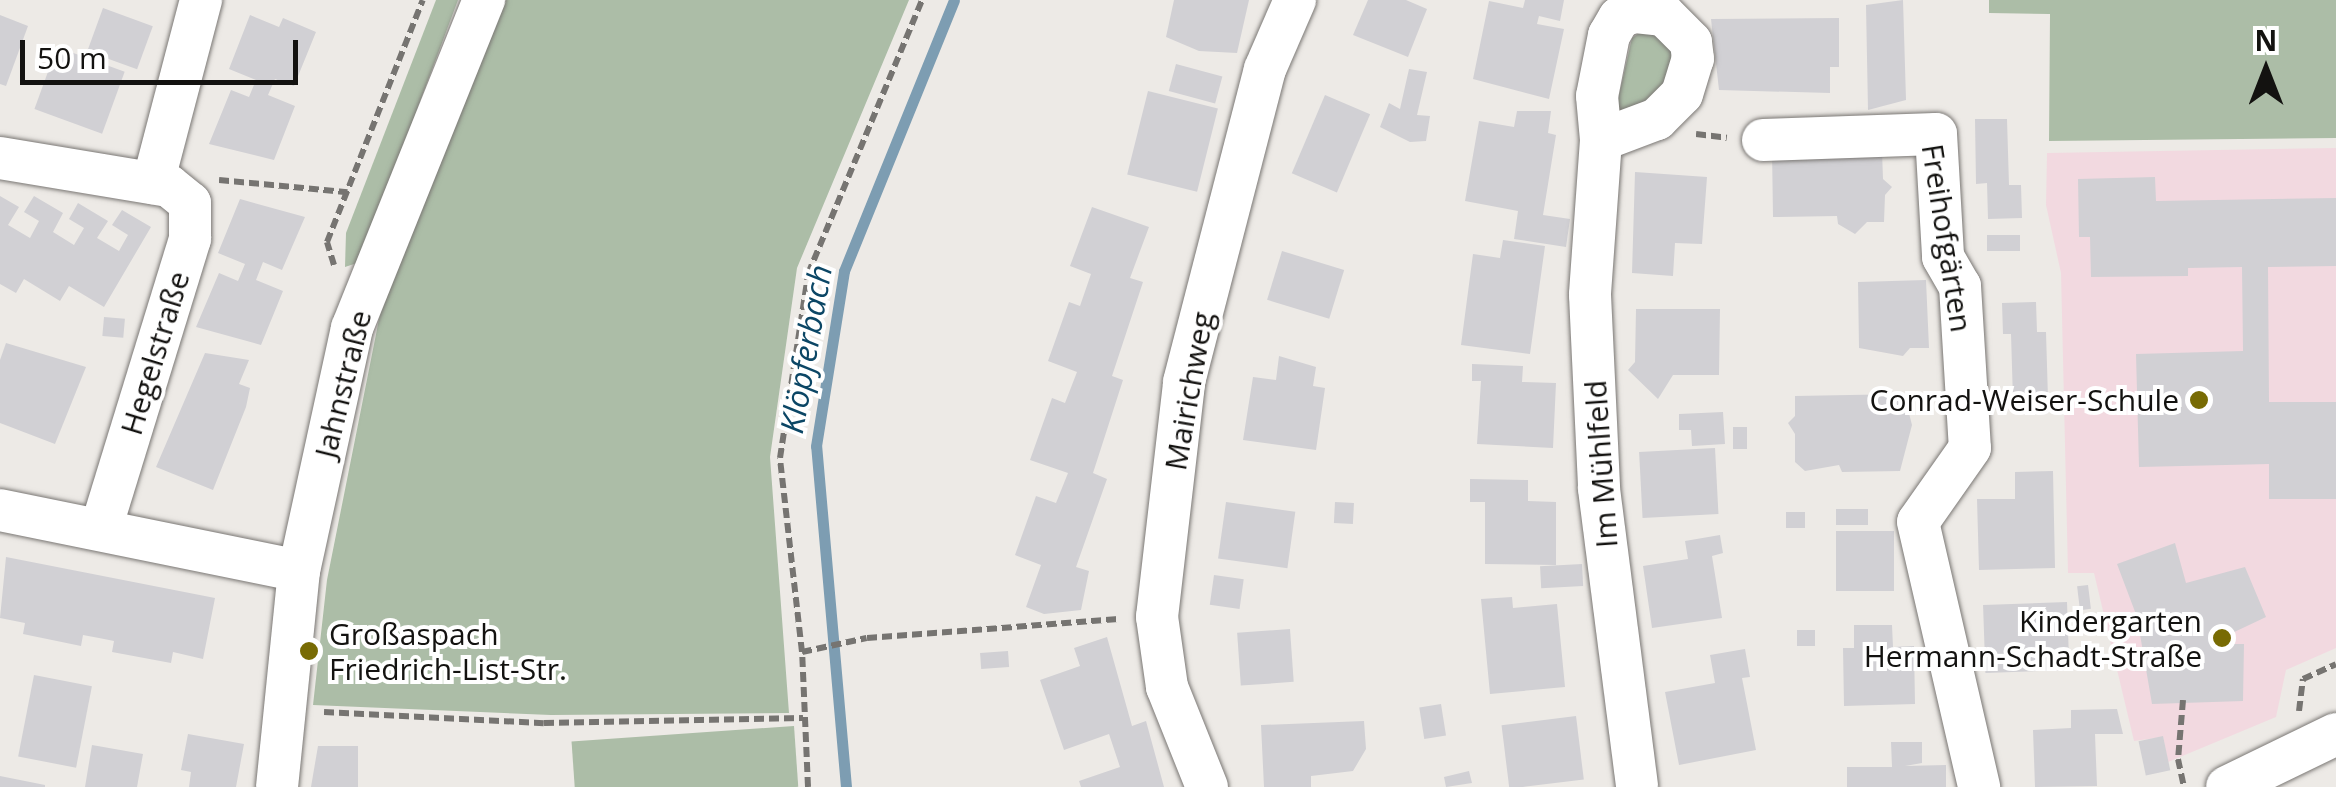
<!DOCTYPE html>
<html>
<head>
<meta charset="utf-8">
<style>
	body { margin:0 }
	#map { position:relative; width:2336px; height:787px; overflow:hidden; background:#edeae6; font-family:"Open Sans",sans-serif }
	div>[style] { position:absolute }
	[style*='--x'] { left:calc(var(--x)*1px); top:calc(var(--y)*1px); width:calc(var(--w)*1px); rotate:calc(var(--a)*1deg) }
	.education>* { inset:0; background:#f2d9e0 }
	.green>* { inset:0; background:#acbda7; transform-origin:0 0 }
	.stream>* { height:11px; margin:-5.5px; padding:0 5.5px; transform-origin:5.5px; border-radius:5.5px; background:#7d9db2 }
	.building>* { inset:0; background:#d1d0d4; transform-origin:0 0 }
	.path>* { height:6px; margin-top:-3px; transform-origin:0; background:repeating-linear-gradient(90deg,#767471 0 10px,transparent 0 15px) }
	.roads { filter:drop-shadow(0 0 2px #7a7774) drop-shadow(0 0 2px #7a7774) }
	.minor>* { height:42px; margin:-21px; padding:0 21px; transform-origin:21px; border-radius:21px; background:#fff }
	.dots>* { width:28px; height:28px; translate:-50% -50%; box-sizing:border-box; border:5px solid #fff; border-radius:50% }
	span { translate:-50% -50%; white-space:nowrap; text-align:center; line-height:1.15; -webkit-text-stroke:8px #fff; paint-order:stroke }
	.street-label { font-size:30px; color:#131210 }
	.poi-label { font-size:30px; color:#131210 }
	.right { translate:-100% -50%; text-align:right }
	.left { translate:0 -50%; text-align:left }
	.water-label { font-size:32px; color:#0b4665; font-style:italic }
	.north { position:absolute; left:2216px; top:20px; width:100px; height:100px; -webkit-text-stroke:8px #fff; paint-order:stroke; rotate:0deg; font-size:28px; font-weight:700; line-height:40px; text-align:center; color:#131210 }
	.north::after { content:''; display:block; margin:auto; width:35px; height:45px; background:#131210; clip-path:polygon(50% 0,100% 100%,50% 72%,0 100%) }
	.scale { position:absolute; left:20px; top:40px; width:278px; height:45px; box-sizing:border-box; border:5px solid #131210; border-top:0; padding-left:12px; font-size:30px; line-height:35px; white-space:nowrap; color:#131210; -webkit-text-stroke:8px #fff; paint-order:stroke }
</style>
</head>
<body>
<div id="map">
	<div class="education">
		<div style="clip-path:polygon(2336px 148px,2336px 648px,2286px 670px,2276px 717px,2168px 762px,2163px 737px,2134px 741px,2094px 573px,2068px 573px,2061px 273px,2046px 205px,2047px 153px)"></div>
	</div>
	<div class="green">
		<div style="clip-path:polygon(436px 0,458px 0,360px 262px,345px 267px,346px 233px)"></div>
		<div style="clip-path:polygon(506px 0,909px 0,797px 268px,770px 457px,789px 713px,551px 715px,313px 705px,327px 580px,391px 259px)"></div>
		<div style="clip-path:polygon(1989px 0,2336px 0,2336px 138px,2049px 141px,2050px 14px,1989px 13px)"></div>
		<div style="clip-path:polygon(1641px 32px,1661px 37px,1672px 52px,1670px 75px,1656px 99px,1622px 116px,1616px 108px,1632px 38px)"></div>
		<div style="left:794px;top:726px;width:61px;height:223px;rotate:86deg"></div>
	</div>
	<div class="stream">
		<div style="--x:846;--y:787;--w:342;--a:-95"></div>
		<div style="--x:816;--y:446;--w:177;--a:-80.9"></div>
		<div style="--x:844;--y:271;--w:292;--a:-67.9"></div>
	</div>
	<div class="building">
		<div style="clip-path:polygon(1174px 0,1249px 0,1237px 53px,1199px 51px,1166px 37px)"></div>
		<div style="clip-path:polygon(1368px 0,1406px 0,1427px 9px,1408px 57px,1353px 35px)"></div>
		<div style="clip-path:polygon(1525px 0,1564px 0,1560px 21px,1539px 16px,1537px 24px,1564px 29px,1549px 99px,1473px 79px,1489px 1px,1523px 8px)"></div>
		<div style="clip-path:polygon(1903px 0,1906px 100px,1868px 110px,1866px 5px)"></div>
		<div style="left:103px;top:8px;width:53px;height:46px;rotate:20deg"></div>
		<div style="clip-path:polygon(0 15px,28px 26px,6px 86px,0 84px)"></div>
		<div style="clip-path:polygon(250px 15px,279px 27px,283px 18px,316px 32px,294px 86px,275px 79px,268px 95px,295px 106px,274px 160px,209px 144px,231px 90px,249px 97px,256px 80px,229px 69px)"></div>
		<div style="clip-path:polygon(1839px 18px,1839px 67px,1830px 67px,1830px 93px,1719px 90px,1711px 19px)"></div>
		<div style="left:57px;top:47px;width:72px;height:66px;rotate:20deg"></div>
		<div style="left:1176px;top:64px;width:48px;height:28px;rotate:15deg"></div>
		<div style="clip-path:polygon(1409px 69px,1427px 72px,1417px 115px,1430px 116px,1426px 141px,1410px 142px,1380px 127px,1389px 103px,1400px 109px)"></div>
		<div style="left:1148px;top:91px;width:72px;height:86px;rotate:14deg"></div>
		<div style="left:1325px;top:95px;width:49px;height:85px;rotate:23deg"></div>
		<div style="clip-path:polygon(1517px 111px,1551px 111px,1548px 133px,1556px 135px,1543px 215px,1570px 219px,1566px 247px,1514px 239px,1518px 211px,1465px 201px,1479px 121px,1514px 127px)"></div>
		<div style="clip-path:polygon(1975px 119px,2007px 119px,2009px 185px,2021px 185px,2022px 218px,1988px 219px,1987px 183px,1976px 184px)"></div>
		<div style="clip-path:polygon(1772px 150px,1882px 151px,1883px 179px,1892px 187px,1885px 195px,1884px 222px,1867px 222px,1855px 234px,1838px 224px,1837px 216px,1773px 217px)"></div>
		<div style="clip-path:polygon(1635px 172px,1707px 177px,1702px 244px,1675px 243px,1673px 276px,1632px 273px)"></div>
		<div style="clip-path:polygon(2155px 177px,2156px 201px,2336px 198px,2336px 266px,2268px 267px,2269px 402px,2336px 402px,2336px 499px,2269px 499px,2269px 464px,2139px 467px,2136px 354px,2243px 351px,2242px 267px,2188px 268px,2188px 276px,2091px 277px,2090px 237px,2079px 237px,2078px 179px)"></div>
		<div style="clip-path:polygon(0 196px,19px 207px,8px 225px,30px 238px,39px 221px,24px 212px,34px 196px,63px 213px,53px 232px,74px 245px,84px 228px,69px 219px,78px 203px,108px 221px,97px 238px,119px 251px,128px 235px,112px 225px,122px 210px,151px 227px,104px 307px,69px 286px,60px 301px,24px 279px,16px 293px,0 284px)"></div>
		<div style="clip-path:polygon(240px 199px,305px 217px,282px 270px,263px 262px,256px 280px,283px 291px,261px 345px,196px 327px,219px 273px,238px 281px,245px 264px,218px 253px)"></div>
		<div style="clip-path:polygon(1092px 207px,1149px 227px,1130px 278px,1143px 282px,1112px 376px,1123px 380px,1093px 473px,1107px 479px,1076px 567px,1089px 571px,1081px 610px,1044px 614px,1026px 607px,1041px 565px,1015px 555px,1036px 496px,1056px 503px,1068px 473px,1030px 460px,1052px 398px,1065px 403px,1077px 372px,1048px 361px,1069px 302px,1080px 306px,1091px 274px,1070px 266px)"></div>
		<div style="left:1987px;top:235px;width:33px;height:16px"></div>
		<div style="clip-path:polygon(1503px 240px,1545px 246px,1530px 354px,1461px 345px,1473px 254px,1500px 258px)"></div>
		<div style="left:1282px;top:251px;width:65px;height:51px;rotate:17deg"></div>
		<div style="clip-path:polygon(1926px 280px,1929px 348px,1910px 348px,1903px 356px,1859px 348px,1858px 282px)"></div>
		<div style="clip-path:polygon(2036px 302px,2037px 332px,2046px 332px,2048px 399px,2013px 400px,2011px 334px,2003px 334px,2002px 303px)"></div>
		<div style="clip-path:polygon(1636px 309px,1720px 309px,1719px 375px,1673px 375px,1658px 399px,1628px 370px,1635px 362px)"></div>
		<div style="left:104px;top:317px;width:21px;height:19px;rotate:5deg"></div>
		<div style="clip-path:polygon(6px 343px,86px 367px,55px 444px,0 423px,0 360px)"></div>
		<div style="clip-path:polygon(205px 353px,249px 360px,239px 384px,250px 388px,246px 407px,213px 490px,156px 467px)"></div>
		<div style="clip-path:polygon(1279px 356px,1316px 367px,1313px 386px,1325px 388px,1316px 450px,1243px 440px,1253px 377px,1276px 380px)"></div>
		<div style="clip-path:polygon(1472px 364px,1523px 366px,1522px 382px,1556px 383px,1553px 448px,1477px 444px,1481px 381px,1472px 381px)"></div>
		<div style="clip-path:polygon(1904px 394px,1912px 425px,1900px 471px,1842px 472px,1839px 465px,1805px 471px,1795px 462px,1795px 434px,1788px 423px,1795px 416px,1795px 396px)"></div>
		<div style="clip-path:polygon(1723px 412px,1725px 444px,1692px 446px,1691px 430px,1679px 430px,1679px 414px)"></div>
		<div style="left:1733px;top:427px;width:14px;height:22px"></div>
		<div style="left:1715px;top:448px;width:66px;height:76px;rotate:87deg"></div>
		<div style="clip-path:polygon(2053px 471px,2055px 568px,1979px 570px,1977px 499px,2015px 499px,2015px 472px)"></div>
		<div style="clip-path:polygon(1470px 479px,1528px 480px,1528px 501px,1556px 502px,1556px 565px,1485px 564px,1485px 502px,1470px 502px)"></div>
		<div style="left:1226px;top:502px;width:70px;height:57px;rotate:8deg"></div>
		<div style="left:1335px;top:502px;width:19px;height:21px;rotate:3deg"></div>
		<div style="left:1836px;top:509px;width:32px;height:16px"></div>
		<div style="left:1786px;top:512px;width:19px;height:16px"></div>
		<div style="left:1894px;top:531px;width:60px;height:58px;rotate:90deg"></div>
		<div style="clip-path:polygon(1720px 535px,1723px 553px,1712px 556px,1722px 618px,1652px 628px,1643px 566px,1688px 559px,1685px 541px)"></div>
		<div style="clip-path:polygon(2175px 543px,2186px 583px,2245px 567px,2266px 617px,2228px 635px,2232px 644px,2244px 644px,2243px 701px,2152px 704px,2137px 617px,2117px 564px)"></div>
		<div style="clip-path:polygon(6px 557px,215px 598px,203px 659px,173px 652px,171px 663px,112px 652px,114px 641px,99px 638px,83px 635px,81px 646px,23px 634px,25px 623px,0 618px)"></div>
		<div style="left:1582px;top:564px;width:22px;height:42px;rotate:87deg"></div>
		<div style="left:1214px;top:575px;width:30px;height:30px;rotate:8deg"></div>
		<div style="left:2088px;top:585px;width:24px;height:11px;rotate:83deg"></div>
		<div style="clip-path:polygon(1512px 597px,1513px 608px,1557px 604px,1565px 687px,1490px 694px,1481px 599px)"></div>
		<div style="left:2067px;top:602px;width:68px;height:84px;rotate:88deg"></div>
		<div style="clip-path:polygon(1854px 625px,1892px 625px,1893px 647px,1914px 646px,1915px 704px,1844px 706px,1843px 648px,1854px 648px)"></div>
		<div style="left:1290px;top:629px;width:53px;height:53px;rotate:86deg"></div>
		<div style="left:1797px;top:630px;width:18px;height:16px"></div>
		<div style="clip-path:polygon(1107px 637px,1132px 726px,1146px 721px,1164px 787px,1081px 787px,1079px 781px,1120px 767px,1109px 734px,1064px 750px,1040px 680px,1080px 666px,1074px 648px)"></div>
		<div style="clip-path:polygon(1745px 649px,1750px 677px,1742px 678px,1756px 750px,1679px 765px,1665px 692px,1715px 683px,1710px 655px)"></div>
		<div style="left:1008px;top:651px;width:16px;height:28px;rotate:86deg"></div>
		<div style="left:34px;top:675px;width:59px;height:83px;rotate:11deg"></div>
		<div style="left:1441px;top:704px;width:32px;height:22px;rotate:81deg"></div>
		<div style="clip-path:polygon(2117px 709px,2123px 734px,2095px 734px,2097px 786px,2035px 787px,2033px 730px,2071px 728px,2071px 710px)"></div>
		<div style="left:1576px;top:716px;width:64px;height:75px;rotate:83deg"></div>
		<div style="clip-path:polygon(1364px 721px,1366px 749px,1353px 771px,1311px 776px,1311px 787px,1264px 787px,1261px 725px)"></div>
		<div style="clip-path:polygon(188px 734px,244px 744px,236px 787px,189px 787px,191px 772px,181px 770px)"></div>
		<div style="left:2163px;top:736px;width:35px;height:25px;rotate:78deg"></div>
		<div style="clip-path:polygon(1891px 742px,1922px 742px,1922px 763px,1905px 766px,1946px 765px,1946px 787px,1847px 787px,1847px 767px,1892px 767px)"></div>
		<div style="clip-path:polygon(92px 745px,143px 754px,137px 787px,85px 787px)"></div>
		<div style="clip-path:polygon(318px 746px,358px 746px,358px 787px,311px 787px)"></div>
		<div style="clip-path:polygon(1469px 771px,1472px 783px,1446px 787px,1444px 777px)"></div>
		<div style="clip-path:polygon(0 776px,45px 785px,45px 787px,0 787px)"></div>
	</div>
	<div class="path">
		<div style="--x:1696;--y:134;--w:31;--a:7"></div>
		<div style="--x:219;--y:180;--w:129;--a:5.4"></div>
		<div style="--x:334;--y:265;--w:24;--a:-107"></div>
		<div style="--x:327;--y:242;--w:260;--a:-68.4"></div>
		<div style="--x:802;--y:652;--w:66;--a:-12.2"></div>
		<div style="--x:867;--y:638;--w:252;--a:-4.3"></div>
		<div style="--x:2183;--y:700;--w:59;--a:94.8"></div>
		<div style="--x:2178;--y:759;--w:29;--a:78"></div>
		<div style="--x:2299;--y:711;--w:32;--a:-83"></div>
		<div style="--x:2303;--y:679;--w:36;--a:-24"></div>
		<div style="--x:324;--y:712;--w:220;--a:2.9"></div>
		<div style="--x:544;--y:723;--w:259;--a:-1.1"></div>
		<div style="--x:808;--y:787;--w:135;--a:-92.5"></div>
		<div style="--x:802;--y:652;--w:195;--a:-96.5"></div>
		<div style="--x:780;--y:458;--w:186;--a:-81.3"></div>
		<div style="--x:808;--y:274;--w:297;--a:-67.4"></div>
	</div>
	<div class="roads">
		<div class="minor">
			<div style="--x:1601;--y:140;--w:60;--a:-20.6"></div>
			<div style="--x:1657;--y:119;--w:35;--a:-45"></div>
			<div style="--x:1682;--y:94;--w:37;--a:-73"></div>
			<div style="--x:1693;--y:59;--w:17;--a:-97"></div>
			<div style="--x:1691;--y:42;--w:38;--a:-135"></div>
			<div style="--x:1664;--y:15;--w:31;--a:-174"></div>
			<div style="--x:1633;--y:12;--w:15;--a:157"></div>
			<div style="--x:1619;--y:18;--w:20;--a:120"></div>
			<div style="--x:1609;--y:35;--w:62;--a:101.1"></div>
			<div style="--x:1597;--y:96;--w:44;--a:84.8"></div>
			<div style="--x:1601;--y:140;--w:155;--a:94.1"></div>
			<div style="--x:1590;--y:295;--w:194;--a:87.3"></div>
			<div style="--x:1599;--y:489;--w:300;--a:82.7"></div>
			<div style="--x:1763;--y:140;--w:173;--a:-2"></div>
			<div style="--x:1936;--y:134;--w:123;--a:86.7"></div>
			<div style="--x:1943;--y:257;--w:34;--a:60"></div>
			<div style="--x:1960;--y:286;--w:162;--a:86.5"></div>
			<div style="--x:1970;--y:448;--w:90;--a:125.1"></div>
			<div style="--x:1918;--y:522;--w:272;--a:77"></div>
			<div style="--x:0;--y:158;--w:171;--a:9.4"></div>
			<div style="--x:169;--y:186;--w:27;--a:39"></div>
			<div style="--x:190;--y:203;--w:36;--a:90"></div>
			<div style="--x:190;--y:239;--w:302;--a:107.1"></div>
			<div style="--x:153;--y:183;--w:189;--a:-75.3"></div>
			<div style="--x:0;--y:510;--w:305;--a:11.5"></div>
			<div style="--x:277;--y:787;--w:217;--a:-84.2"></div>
			<div style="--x:299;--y:571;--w:249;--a:-77.7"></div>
			<div style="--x:352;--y:328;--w:354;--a:-68.1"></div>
			<div style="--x:1207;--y:787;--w:108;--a:-111.8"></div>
			<div style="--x:1167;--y:687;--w:71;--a:-98.1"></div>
			<div style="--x:1157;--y:617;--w:237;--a:-83.4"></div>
			<div style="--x:1184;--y:382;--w:323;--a:-75.5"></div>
			<div style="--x:1265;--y:69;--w:75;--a:-66.5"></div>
			<div style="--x:2227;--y:787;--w:121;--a:-25.9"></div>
		</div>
	</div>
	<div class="dots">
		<div style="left:2199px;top:400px;background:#786b04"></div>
		<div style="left:2222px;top:638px;background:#786b04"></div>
		<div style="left:309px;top:651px;background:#786b04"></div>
	</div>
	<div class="street-label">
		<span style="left:1947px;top:238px;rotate:81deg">Freihofgärten</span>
		<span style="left:155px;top:353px;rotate:-73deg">Hegelstraße</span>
		<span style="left:343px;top:384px;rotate:-76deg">Jahnstraße</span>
		<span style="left:1189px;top:391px;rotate:-80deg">Mairichweg</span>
		<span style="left:1601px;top:464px;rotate:-94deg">Im Mühlfeld</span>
	</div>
	<div class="poi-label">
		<span class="right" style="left:2179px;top:400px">Conrad-Weiser-Schule</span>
		<span class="right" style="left:2202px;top:638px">Kindergarten<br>Hermann-Schadt-Straße</span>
		<span class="left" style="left:329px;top:651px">Großaspach<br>Friedrich-List-Str.</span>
	</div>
	<div class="water-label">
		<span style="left:806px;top:349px;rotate:-80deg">Klöpferbach</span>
	</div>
	<div class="north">N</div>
	<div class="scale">50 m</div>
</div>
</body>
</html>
